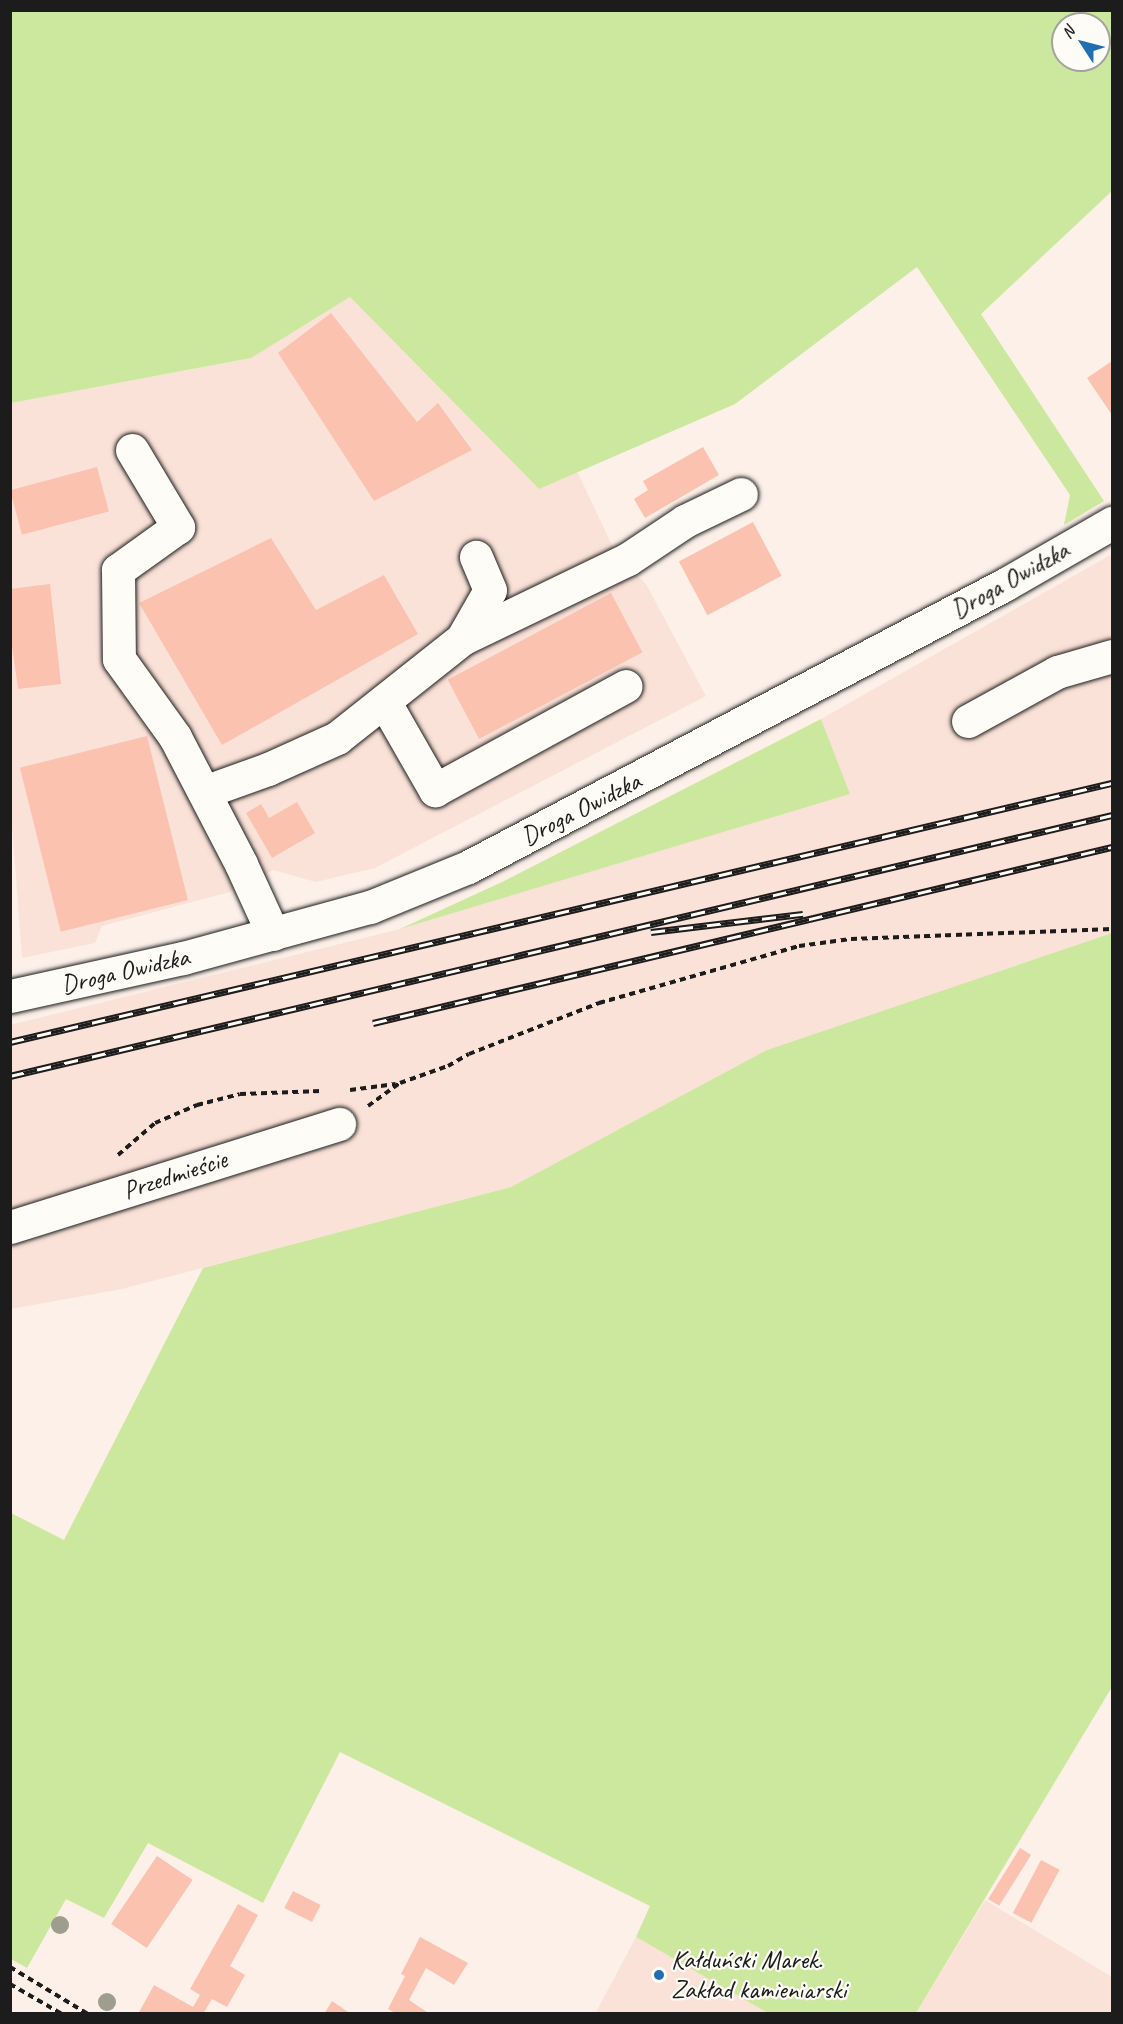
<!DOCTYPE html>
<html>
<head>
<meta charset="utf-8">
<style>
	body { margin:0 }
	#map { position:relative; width:1123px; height:2024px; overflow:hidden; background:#fcf0e9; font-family:Caveat,sans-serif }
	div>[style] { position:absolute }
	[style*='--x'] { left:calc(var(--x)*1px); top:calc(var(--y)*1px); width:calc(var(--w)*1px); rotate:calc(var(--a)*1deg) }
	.built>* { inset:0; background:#fbe2d8 }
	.green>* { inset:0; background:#cce89e }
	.building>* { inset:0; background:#fac2af; transform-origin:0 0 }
	.path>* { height:4px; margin-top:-2px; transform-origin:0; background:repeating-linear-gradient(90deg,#1c1c1c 0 6px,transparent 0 10.5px) }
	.roads { filter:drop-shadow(0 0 2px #1c1c1c) drop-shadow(0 0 2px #1c1c1c) }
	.minor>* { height:33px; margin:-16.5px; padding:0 16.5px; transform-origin:16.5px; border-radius:16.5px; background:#fdfcf7 }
	.rail>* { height:7px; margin-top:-3.5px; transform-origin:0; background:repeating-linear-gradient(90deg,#fdfcf7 0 14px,#1c1c1c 0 28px); box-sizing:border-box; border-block:2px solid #1c1c1c }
	.trees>* { width:18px; height:18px; margin:-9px; border-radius:50%; background:#9e9d8e }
	.dots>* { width:16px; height:16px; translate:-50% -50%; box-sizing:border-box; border:3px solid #fdfcf7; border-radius:50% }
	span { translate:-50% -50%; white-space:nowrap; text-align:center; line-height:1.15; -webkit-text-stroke:4.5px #fdfcf7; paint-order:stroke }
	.street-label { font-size:26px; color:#1c1c1c }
	.poi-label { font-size:26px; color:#1c1c1c }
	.left { translate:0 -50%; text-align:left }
	.frame { position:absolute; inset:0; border:12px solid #1c1c1c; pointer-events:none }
	.north { position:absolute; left:1051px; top:12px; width:60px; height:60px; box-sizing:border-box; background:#fdfcf7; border:2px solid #a3a29f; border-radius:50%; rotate:306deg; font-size:16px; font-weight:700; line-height:24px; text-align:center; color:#1c1c1c }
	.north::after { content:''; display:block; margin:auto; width:21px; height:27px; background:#1f6fb2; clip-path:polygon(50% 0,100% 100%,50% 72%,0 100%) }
</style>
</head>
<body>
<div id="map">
	<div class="built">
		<div style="clip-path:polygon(350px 297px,539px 489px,577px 471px,618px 558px,646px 584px,706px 696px,375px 868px,316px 882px,273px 870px,237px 890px,102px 926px,95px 943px,22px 958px,10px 798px,10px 403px,251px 358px)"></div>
		<div style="clip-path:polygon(1112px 554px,1112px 933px,767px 1050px,511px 1187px,122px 1289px,11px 1309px,10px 1025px,400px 929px,849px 794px,821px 719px)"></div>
		<div style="clip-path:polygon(985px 1900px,1112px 1977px,1112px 2013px,916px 2013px)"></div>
		<div style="clip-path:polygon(636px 1937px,768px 2013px,595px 2014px)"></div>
	</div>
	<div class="green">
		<div style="clip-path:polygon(evenodd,11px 10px,1112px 11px,1112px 191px,981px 314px,1104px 501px,1064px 525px,1070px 495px,917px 267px,735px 404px,539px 489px,350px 297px,251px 358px,11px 403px,11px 10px,1063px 24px,1099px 24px,1099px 60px,1063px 60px,1063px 24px)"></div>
		<div style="clip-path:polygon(821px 719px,850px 794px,400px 929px,502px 882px)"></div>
		<div style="clip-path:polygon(1112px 933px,1112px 1687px,916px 2013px,768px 2013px,636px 1937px,650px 1906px,340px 1752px,263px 1903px,148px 1843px,104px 1918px,66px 1899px,27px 1968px,11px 1959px,11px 1513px,64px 1540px,203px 1268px,511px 1187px,767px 1050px)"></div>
	</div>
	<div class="building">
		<div style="clip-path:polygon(331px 313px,417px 422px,438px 403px,472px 450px,374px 501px,278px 353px)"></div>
		<div style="clip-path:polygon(1112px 361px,1112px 415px,1087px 378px)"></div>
		<div style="clip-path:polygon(703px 447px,719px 475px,645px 518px,634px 499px,648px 490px,643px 481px)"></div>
		<div style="left:97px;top:467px;width:46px;height:90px;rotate:75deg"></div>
		<div style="left:753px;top:522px;width:61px;height:84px;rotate:62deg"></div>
		<div style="clip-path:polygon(271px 538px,316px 610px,384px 575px,418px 634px,222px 745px,139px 603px)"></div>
		<div style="clip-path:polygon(50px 584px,61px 684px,18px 689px,10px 631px,10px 589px)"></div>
		<div style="left:611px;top:593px;width:67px;height:185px;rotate:62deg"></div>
		<div style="left:147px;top:736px;width:169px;height:131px;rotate:76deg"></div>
		<div style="clip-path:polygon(297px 802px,315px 833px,272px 858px,246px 813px,261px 804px,269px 818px)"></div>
		<div style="left:1020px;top:1848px;width:13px;height:60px;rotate:32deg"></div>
		<div style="left:157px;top:1856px;width:43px;height:82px;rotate:34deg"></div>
		<div style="left:1041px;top:1860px;width:21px;height:60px;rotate:28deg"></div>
		<div style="left:293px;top:1891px;width:31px;height:19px;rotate:27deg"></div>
		<div style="clip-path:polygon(238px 1904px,258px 1915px,230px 1966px,245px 1975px,227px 2007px,212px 1999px,203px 2014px,138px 2014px,154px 1985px,193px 2007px,200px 1995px,190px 1989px)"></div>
		<div style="clip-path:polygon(420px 1937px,468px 1963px,454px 1985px,426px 1968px,409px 2000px,430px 2014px,397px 2014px,388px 2009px,405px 1976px,401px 1974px)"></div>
		<div style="clip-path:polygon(332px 2001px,351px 2014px,324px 2014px)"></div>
	</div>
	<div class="path">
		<div style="--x:350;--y:1090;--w:46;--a:-7.4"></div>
		<div style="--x:368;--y:1106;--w:39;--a:-36"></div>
		<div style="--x:400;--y:1083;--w:51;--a:-19.5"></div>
		<div style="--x:448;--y:1066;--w:24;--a:-30"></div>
		<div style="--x:469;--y:1054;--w:140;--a:-21.4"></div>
		<div style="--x:599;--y:1003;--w:208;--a:-15.9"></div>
		<div style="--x:799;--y:946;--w:52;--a:-7.7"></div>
		<div style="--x:851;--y:939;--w:261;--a:-2.2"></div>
		<div style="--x:118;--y:1155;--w:49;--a:-40.9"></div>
		<div style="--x:155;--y:1123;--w:46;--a:-23.2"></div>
		<div style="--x:197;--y:1105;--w:44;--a:-14.3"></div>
		<div style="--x:240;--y:1094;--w:81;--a:-2.1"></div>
		<div style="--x:10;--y:1967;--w:91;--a:31.1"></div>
		<div style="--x:10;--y:1984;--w:60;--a:30"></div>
	</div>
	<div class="roads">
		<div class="minor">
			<div style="--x:132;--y:450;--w:90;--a:59.1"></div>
			<div style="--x:178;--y:527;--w:74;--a:144.4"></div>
			<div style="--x:118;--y:570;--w:89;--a:89.4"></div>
			<div style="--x:119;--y:659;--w:96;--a:54.3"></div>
			<div style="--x:175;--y:737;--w:143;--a:62.5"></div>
			<div style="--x:241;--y:864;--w:77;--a:65.4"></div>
			<div style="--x:462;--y:639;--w:184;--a:-25.7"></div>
			<div style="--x:628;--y:559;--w:69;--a:-33.7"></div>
			<div style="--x:685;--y:521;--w:62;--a:-25.7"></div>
			<div style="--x:384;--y:701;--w:103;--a:60.2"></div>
			<div style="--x:435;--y:790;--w:217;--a:-28.6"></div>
			<div style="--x:968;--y:721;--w:102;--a:-28.8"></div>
			<div style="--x:1057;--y:672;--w:57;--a:-16.2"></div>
			<div style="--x:204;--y:792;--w:68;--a:-19.8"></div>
			<div style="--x:268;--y:769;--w:76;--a:-24.2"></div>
			<div style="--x:337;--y:738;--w:159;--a:-38.4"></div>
			<div style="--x:462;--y:639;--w:56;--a:-60.3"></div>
			<div style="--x:490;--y:590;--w:36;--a:-113"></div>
			<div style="--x:10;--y:996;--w:177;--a:-12.4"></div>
			<div style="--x:183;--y:958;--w:194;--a:-15.3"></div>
			<div style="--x:370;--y:907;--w:106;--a:-22.2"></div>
			<div style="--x:468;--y:867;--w:606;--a:-27.75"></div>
			<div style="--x:1004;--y:585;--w:125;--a:-29.9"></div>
			<div style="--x:10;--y:1227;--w:345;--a:-17.4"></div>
		</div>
	</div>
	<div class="rail">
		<div style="--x:651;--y:932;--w:153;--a:-6.8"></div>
		<div style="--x:373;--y:1023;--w:760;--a:-13.4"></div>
		<div style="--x:10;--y:1042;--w:1132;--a:-13.23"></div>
		<div style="--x:10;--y:1076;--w:1132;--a:-13.32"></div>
	</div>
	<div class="trees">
		<div style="left:60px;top:1925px"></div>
		<div style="left:107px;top:2002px"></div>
	</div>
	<div class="dots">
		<div style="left:659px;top:1975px;background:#1f6fb2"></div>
	</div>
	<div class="street-label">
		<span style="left:1010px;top:580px;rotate:-29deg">Droga Owidzka</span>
		<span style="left:581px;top:809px;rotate:-27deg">Droga Owidzka</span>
		<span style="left:125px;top:971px;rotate:-13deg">Droga Owidzka</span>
		<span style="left:175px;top:1175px;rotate:-18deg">Przedmieście</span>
	</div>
	<div class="poi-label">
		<span class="left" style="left:671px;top:1975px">Kałduński Marek.<br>Zakład kamieniarski</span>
	</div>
	<div class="frame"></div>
	<div class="north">N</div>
</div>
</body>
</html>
